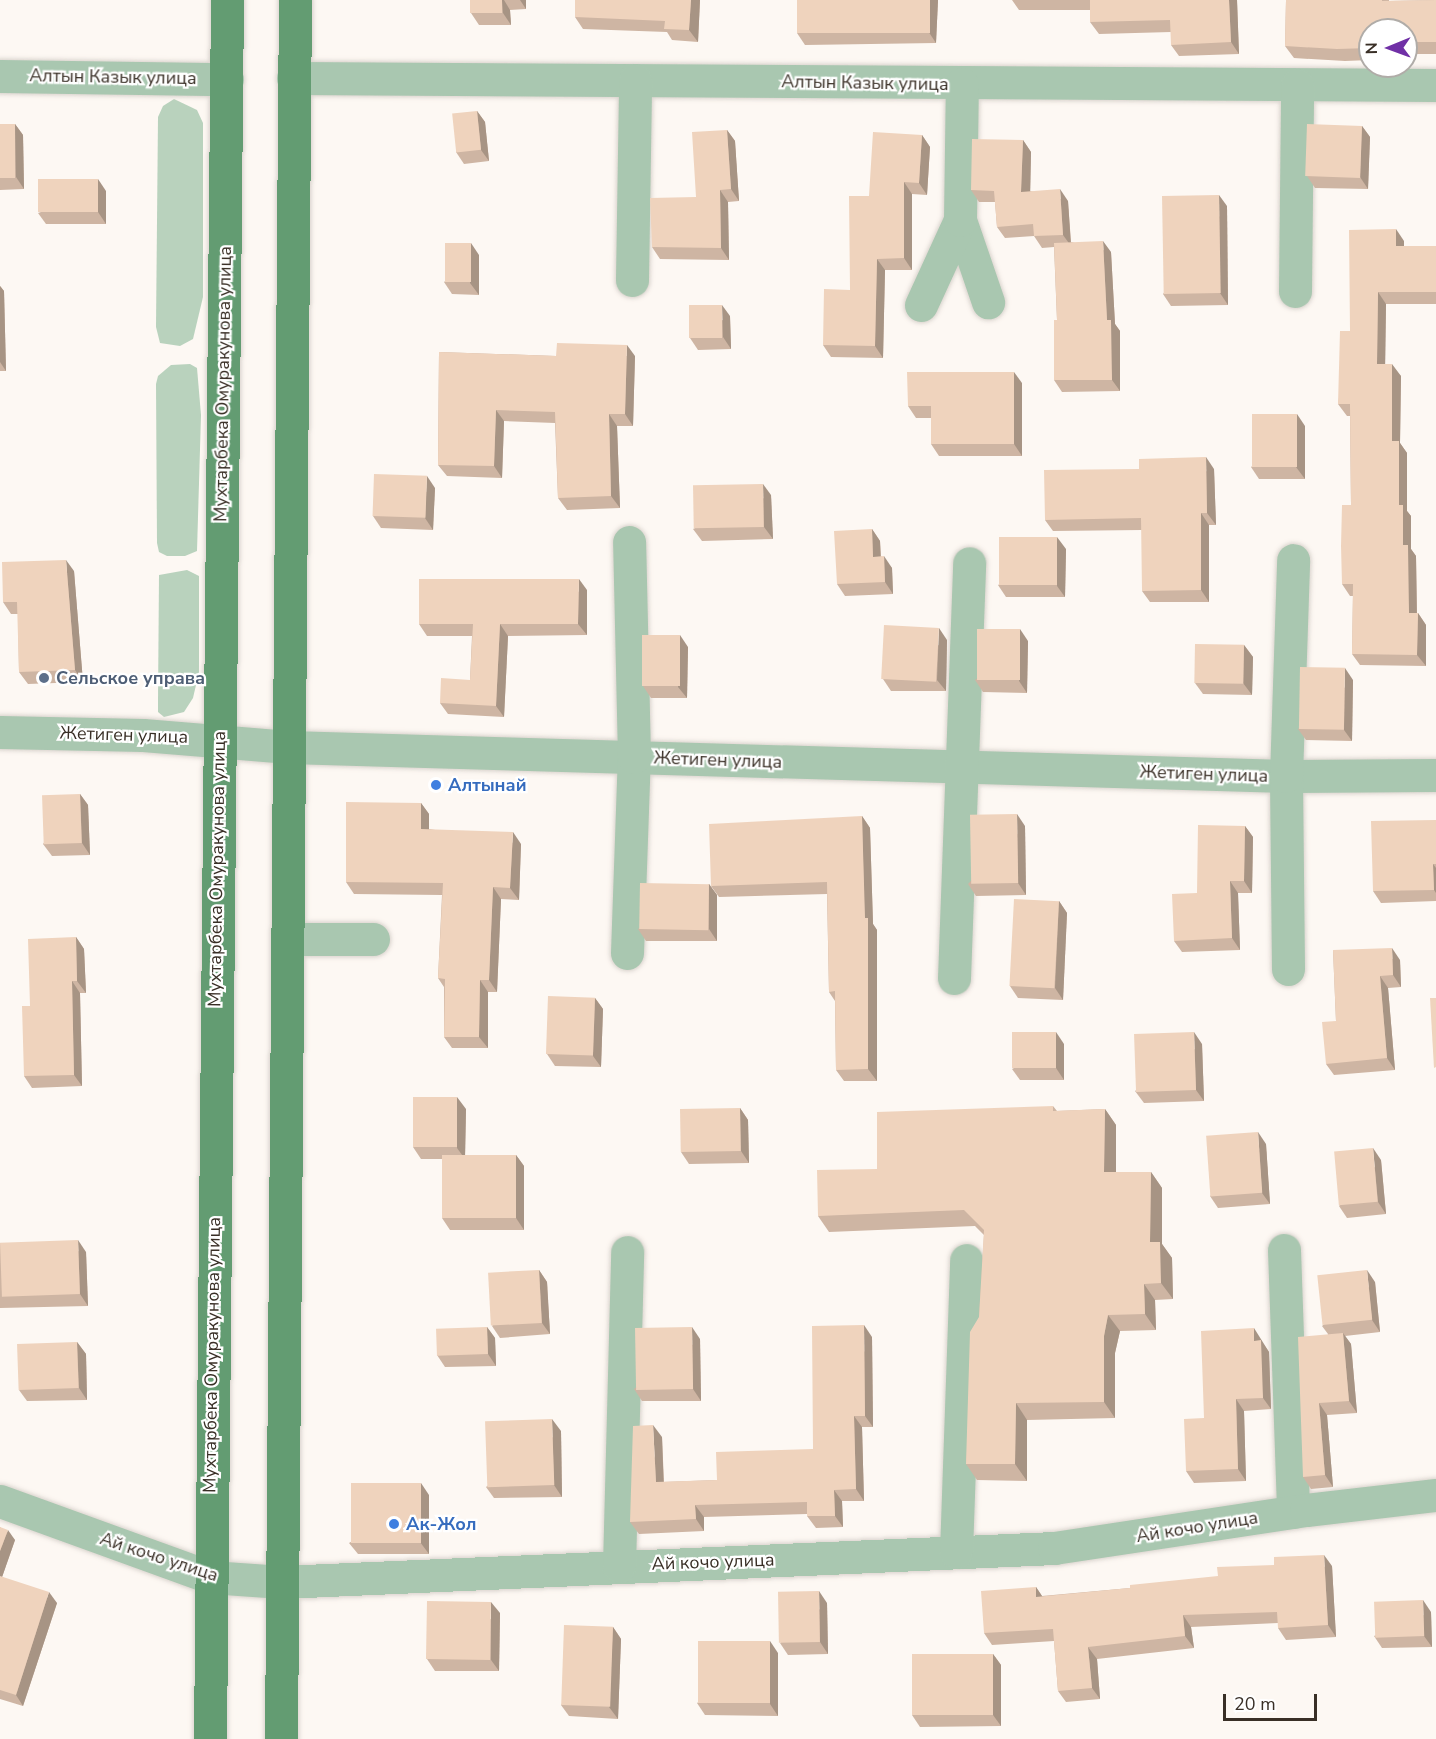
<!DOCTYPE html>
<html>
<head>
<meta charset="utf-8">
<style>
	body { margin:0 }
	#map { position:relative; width:1436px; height:1739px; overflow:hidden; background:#fdf8f3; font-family:"Nunito Sans",sans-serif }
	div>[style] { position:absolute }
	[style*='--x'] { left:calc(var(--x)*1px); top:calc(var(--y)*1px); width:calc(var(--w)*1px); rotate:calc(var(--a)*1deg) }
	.green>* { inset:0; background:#b9d2bd }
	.roads { filter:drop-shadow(0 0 2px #dad4ce) drop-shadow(0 0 2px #dad4ce) }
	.minor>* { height:33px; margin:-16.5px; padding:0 16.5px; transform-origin:16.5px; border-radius:16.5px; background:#a9c7b0 }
	.major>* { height:33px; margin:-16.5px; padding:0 16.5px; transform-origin:16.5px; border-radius:16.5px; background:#639c72 }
	.wall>* { inset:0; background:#ceb5a3 }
	.shaded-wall>* { inset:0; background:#a79484 }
	.building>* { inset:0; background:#efd3bd; transform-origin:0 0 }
	.dots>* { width:16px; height:16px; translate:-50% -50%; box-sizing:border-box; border:3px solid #fff; border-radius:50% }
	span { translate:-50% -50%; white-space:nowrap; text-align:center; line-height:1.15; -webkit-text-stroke:4.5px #fff; paint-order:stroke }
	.street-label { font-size:18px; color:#392f26 }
	.service-label { font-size:18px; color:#4e5e75; font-weight:700 }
	.left { translate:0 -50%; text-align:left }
	.shop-label { font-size:18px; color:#366cbe; font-weight:700 }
	.north { position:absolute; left:1358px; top:18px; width:60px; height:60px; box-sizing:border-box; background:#fff; border:2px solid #b0aca8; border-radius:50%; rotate:269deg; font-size:16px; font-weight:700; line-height:24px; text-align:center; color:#392f26 }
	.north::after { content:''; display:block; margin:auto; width:21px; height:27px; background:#7030a6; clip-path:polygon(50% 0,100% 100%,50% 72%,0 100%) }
	.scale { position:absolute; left:1223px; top:1694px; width:94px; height:27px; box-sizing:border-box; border:3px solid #392f26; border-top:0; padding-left:8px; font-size:18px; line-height:21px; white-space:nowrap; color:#392f26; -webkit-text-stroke:4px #fff; paint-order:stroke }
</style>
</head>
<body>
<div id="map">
	<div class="green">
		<div style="clip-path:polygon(174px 99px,197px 110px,203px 123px,203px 297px,193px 339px,180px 346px,160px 343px,156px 327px,158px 117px,163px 106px)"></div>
		<div style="clip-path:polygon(190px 364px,197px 368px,201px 415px,197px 551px,185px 556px,167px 556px,159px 552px,157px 543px,156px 384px,158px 376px,171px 365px)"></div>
		<div style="clip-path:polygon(187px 570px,199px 576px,199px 672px,193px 698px,184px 712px,164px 717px,158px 712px,158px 700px,159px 575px)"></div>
	</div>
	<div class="roads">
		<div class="minor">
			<div style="--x:0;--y:76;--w:227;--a:0.8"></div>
			<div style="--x:293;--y:78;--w:1143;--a:0.35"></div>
			<div style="--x:960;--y:220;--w:87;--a:71.1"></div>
			<div style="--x:632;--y:280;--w:200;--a:-89.1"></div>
			<div style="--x:1295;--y:291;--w:206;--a:-89.4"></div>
			<div style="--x:921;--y:305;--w:94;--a:-65.4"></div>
			<div style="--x:960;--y:220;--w:136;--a:-89.2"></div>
			<div style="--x:0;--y:732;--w:143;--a:1.2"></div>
			<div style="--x:143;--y:735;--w:146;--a:4.7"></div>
			<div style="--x:289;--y:747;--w:997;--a:1.67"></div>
			<div style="--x:1286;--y:776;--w:150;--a:-0.4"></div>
			<div style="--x:287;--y:939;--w:86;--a:0"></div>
			<div style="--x:627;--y:953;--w:196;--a:-88"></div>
			<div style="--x:634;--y:757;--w:215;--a:-91.3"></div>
			<div style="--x:1288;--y:969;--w:193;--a:-90.6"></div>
			<div style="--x:1286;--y:776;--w:216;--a:-88.1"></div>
			<div style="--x:954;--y:978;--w:415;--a:-87.9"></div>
			<div style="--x:1284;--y:1250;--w:262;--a:88"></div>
			<div style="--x:0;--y:1501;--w:223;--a:19.9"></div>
			<div style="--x:210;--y:1577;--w:72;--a:4"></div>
			<div style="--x:282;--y:1582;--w:773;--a:-2.52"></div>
			<div style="--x:1054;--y:1548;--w:255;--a:-8.6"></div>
			<div style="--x:1306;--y:1510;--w:131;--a:-6.6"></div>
			<div style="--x:956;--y:1552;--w:292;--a:-88"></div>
			<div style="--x:619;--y:1566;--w:314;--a:-88.5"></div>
		</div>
		<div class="major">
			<div style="--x:210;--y:1739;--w:1739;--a:-89.44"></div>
			<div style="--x:281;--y:1739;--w:1739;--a:-89.54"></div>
		</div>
	</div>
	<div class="wall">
		<div style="clip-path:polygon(470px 0,526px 0,526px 9px,510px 10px,511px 25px,479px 25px,471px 13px)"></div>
		<div style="clip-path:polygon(700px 0,698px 42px,672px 40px,667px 32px,583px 29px,575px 17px)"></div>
		<div style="clip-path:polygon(938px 0,936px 43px,805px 45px,797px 33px)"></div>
		<div style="clip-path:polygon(1012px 0,1237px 0,1239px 54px,1179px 56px,1171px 45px,1171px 32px,1099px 34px,1090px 22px,1090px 10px,1019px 10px)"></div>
		<div style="clip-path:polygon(1286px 0,1389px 0,1389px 1px,1436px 0,1436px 54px,1406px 54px,1406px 30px,1370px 30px,1370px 60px,1345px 61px,1294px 58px,1285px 46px)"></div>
		<div style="clip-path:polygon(477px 111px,485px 122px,489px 161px,464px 164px,456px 152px)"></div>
		<div style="clip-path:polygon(0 124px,15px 124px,23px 135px,24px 189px,0 190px)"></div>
		<div style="clip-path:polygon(1362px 126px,1370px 137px,1368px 189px,1315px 188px,1307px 176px)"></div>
		<div style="clip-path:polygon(727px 130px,735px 141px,739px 201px,728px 202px,729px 260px,660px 259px,652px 247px,696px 197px)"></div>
		<div style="clip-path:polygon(922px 135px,930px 147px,927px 195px,912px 194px,912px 270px,885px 270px,883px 358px,831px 357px,823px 345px,850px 290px,869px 196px)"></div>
		<div style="clip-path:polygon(1023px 140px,1031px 152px,1030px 191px,1068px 201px,1071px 242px,1111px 252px,1115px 324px,1120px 331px,1120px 391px,1062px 392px,1054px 380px,1057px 320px,1054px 247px,1042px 248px,1034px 236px,1005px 238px,997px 227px,995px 202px,979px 202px,971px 190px)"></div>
		<div style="clip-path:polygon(106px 191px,106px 224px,46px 224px,38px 213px)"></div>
		<div style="clip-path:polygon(1227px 206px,1228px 305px,1171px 306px,1163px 294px)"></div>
		<div style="clip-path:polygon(1404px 241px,1404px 246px,1436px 246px,1436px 304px,1386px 304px,1385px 364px,1401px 376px,1400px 443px,1407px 453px,1407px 511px,1411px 516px,1411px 549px,1416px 556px,1417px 613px,1418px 613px,1426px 625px,1426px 666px,1360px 665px,1352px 654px,1353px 596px,1350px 596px,1342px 584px,1351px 505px,1350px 416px,1347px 416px,1338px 404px,1350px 331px)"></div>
		<div style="clip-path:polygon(479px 255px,479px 295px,452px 294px,444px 282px)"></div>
		<div style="clip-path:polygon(0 286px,4px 291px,6px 371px,0 371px)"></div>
		<div style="clip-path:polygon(730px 316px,731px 349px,698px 350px,690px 338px)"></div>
		<div style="clip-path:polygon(439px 352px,556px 356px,635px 356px,633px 426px,617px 426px,620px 508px,567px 510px,558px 498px,555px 423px,504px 421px,502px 478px,447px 476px,438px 465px)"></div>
		<div style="clip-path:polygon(1022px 383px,1022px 456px,939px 456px,931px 444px,931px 418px,916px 418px,908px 406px)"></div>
		<div style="clip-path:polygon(1305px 426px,1305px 479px,1259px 479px,1251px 467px)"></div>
		<div style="clip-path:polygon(1214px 469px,1216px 525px,1209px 525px,1209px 602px,1150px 602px,1142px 591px,1142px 530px,1053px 531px,1045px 520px)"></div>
		<div style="clip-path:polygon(435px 488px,433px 530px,381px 528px,373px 516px)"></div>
		<div style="clip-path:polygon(771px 495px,773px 539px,702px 541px,693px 529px)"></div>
		<div style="clip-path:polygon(872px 529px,880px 541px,881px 556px,892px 568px,893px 594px,845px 596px,837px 584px)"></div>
		<div style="clip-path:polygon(1066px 549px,1065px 597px,1006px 597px,998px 585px)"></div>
		<div style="clip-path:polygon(74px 571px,83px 682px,28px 684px,19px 672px,18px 614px,11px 614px,3px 602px)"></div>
		<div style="clip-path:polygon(587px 590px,587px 635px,508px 636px,504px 717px,448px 714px,440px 703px,470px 680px,472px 636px,427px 636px,419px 624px)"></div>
		<div style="clip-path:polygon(947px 640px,946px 691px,891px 691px,883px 679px)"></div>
		<div style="clip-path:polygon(1028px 641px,1027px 693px,983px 692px,975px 680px)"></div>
		<div style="clip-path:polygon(1244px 645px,1253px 657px,1252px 695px,1203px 694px,1195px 683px)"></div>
		<div style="clip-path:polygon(688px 647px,687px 698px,651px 698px,643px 686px)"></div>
		<div style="clip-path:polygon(1353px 680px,1352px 741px,1306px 740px,1298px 729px)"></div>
		<div style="clip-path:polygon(80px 794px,88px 805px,90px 855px,52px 856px,43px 844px)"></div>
		<div style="clip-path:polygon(421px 803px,429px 814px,429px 829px,521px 844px,519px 900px,501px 899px,497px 992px,488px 992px,488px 1048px,452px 1048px,444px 1037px,444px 987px,438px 978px,442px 895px,354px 894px,346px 882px)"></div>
		<div style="clip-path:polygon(862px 816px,870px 828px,873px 924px,877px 930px,877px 1081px,844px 1081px,836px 1070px,835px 1001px,829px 992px,827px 894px,719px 897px,711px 886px)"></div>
		<div style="clip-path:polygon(1436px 820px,1436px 901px,1381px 903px,1373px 891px)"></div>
		<div style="clip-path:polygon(1025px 826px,1026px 895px,976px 896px,968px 884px)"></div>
		<div style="clip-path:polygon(1245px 826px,1253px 837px,1252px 893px,1238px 893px,1240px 950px,1182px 952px,1174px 941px,1197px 893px)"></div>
		<div style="clip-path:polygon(709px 884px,717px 895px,717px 941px,646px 941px,638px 929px)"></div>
		<div style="clip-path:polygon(1059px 901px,1067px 913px,1063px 1000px,1018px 998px,1010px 986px)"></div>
		<div style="clip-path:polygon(76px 937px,84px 949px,86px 993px,80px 993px,82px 1086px,32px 1088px,24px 1076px,30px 1006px)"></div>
		<div style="clip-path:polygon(1333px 950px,1400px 960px,1401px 987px,1388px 988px,1395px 1070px,1334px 1075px,1326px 1064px,1336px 1021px)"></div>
		<div style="clip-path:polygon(595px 998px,603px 1009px,601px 1067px,555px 1066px,547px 1054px)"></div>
		<div style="clip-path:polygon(1064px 1044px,1064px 1080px,1020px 1080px,1012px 1069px)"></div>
		<div style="clip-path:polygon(1202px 1044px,1204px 1101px,1144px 1103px,1135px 1091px)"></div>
		<div style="clip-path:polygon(1053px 1106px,1057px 1111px,1105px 1109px,1116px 1125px,1116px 1172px,1151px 1172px,1162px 1188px,1162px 1244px,1172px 1258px,1173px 1299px,1155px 1300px,1156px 1330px,1120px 1331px,1115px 1353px,1115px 1418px,1027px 1420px,1027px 1481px,977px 1480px,966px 1464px,979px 1317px,984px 1235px,975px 1226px,829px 1232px,818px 1216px,877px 1169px)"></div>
		<div style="clip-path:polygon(740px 1108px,748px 1120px,749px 1163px,689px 1164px,681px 1152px)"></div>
		<div style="clip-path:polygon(466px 1109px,465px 1155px,516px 1155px,524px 1166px,524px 1230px,450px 1230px,442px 1218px,442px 1159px,421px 1159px,413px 1147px)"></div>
		<div style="clip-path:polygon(1266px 1144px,1270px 1204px,1218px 1208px,1210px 1196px)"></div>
		<div style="clip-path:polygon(1381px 1160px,1386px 1214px,1347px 1218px,1339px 1206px)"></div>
		<div style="clip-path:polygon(0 1243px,86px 1252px,88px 1306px,0 1308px)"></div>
		<div style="clip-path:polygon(539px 1270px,547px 1282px,550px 1334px,500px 1338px,492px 1326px)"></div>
		<div style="clip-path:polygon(1375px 1282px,1380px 1332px,1345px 1336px,1351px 1344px,1357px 1413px,1327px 1415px,1333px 1487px,1311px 1489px,1303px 1477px,1328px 1334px,1322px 1326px)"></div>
		<div style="clip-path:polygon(487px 1327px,495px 1338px,496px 1366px,445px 1367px,437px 1355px)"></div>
		<div style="clip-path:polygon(872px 1337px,873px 1427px,862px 1427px,864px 1501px,842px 1501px,843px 1527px,816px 1528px,807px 1516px,807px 1514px,704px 1517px,704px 1531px,639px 1534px,630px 1522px,662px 1437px,664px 1482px,717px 1480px,813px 1449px)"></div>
		<div style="clip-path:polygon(700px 1339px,701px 1401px,642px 1401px,634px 1389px)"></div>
		<div style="clip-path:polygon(1262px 1340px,1262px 1342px,1269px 1352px,1271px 1409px,1244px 1411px,1246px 1481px,1194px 1483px,1186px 1471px,1204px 1418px)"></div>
		<div style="clip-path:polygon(77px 1342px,86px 1354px,87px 1400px,27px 1401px,19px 1390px)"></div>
		<div style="clip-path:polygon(561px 1431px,562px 1497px,494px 1498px,486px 1487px)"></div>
		<div style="clip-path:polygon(429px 1495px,429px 1554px,358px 1554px,349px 1543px)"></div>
		<div style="clip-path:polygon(0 1527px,15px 1540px,2px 1577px,57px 1603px,23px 1706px,0 1699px)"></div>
		<div style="clip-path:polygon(1332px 1566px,1336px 1637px,1286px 1640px,1278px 1628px,1278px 1623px,1191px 1627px,1194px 1648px,1097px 1659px,1100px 1699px,1066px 1702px,1058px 1691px,1054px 1641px,992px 1645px,984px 1633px,1036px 1587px,1042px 1596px,1130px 1588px)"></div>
		<div style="clip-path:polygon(827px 1603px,828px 1654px,788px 1655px,780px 1643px)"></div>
		<div style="clip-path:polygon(1431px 1612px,1432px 1647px,1382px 1648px,1374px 1636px)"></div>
		<div style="clip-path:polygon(500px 1613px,499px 1671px,435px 1671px,427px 1659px)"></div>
		<div style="clip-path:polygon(613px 1627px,621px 1639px,618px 1719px,569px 1716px,561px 1705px)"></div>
		<div style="clip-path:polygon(778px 1653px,778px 1716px,705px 1715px,697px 1703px)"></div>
		<div style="clip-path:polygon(993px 1654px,1001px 1665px,1001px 1726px,920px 1727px,912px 1715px)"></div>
	</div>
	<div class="shaded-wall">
		<div style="clip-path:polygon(502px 0,504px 0,510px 10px,511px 25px,503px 13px)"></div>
		<div style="clip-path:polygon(520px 0,526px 0,526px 9px)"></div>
		<div style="clip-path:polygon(691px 0,700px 0,698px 42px,689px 30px)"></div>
		<div style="clip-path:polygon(930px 0,938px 0,936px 43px,928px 31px)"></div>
		<div style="clip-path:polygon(1229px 0,1237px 0,1239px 54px,1231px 42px)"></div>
		<div style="clip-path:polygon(477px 111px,485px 122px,489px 161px,481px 150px)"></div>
		<div style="clip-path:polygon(15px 124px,23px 135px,24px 189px,16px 177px)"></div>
		<div style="clip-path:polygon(1362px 126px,1370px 137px,1368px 189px,1360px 177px)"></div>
		<div style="clip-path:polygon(727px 130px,735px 141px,739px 201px,731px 189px)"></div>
		<div style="clip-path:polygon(922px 135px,930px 147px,927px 195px,919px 183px)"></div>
		<div style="clip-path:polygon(1023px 140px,1031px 152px,1030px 203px,1021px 192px)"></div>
		<div style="clip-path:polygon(98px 179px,106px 191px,106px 224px,98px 212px)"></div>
		<div style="clip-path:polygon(904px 182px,912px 194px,912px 270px,904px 258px)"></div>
		<div style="clip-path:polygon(1060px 189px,1068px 201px,1071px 246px,1063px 235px)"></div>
		<div style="clip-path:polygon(720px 190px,728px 202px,729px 260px,721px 248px)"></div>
		<div style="clip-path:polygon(1219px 195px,1227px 206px,1228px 305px,1220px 293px)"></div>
		<div style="clip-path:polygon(1396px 229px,1404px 241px,1404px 258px,1396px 246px)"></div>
		<div style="clip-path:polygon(1103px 241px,1111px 252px,1115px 324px,1120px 331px,1120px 391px,1112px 380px,1107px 320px)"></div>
		<div style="clip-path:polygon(471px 243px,479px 255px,479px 295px,470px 283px)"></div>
		<div style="clip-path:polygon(877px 259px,885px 270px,883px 358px,875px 346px)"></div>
		<div style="clip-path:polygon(0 286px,4px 291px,6px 371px,0 362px)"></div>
		<div style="clip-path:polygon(1378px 292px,1386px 304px,1385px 375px,1377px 364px)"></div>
		<div style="clip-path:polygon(722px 305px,730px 316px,731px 349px,723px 337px)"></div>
		<div style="clip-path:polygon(627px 345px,635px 356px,633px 426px,625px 414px)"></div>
		<div style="clip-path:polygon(1392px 364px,1401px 376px,1400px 443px,1407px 453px,1407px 511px,1411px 516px,1411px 549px,1416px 556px,1417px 624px,1409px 613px,1399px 505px,1392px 441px)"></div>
		<div style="clip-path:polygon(1014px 372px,1022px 383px,1022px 456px,1014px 444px)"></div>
		<div style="clip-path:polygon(496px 410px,504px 421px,502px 478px,494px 466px)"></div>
		<div style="clip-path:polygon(609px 414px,617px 426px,620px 508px,611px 496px)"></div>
		<div style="clip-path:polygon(1297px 414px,1305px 426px,1305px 479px,1296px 467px)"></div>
		<div style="clip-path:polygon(1206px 457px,1214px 469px,1216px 525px,1207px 513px)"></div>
		<div style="clip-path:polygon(427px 476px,435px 488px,433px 530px,425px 518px)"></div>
		<div style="clip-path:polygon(763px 484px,771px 495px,773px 539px,764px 527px)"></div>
		<div style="clip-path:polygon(1201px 513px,1209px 525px,1209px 602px,1201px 590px)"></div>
		<div style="clip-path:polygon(872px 529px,880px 541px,881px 568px,873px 557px)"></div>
		<div style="clip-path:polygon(1057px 537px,1066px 549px,1065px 597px,1057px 586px)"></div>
		<div style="clip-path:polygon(884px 556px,892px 568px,893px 594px,885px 582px)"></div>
		<div style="clip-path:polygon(66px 560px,74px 571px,83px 682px,75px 670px)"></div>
		<div style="clip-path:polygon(579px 579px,587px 590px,587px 635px,578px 624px)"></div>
		<div style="clip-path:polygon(1418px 613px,1426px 625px,1426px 666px,1417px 655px)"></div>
		<div style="clip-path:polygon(500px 624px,508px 636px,504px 717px,496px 706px)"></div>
		<div style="clip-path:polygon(939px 628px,947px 640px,946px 691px,937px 680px)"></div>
		<div style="clip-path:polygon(1020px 629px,1028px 641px,1027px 693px,1019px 681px)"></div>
		<div style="clip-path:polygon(680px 635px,688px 647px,687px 698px,678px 687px)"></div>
		<div style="clip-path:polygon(1244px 645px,1253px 657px,1252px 695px,1243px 683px)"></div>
		<div style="clip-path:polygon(1345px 668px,1353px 680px,1352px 741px,1344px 730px)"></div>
		<div style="clip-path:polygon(80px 794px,88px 805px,90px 855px,82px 843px)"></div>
		<div style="clip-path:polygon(421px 803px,429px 814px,429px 840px,421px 829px)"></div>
		<div style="clip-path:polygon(1017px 814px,1025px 826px,1026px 895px,1018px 883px)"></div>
		<div style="clip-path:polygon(862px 816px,870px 828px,873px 924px,877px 930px,877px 1081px,868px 1069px)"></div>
		<div style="clip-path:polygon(1245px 826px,1253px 837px,1252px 893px,1244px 881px)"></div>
		<div style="clip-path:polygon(513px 832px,521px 844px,519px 900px,510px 888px)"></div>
		<div style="clip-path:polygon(1433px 864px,1436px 868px,1436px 893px,1434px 890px)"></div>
		<div style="clip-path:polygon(1230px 881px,1238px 893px,1240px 950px,1232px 938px)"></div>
		<div style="clip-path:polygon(709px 884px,717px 895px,717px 941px,709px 929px)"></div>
		<div style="clip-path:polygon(493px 887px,501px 899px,497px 992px,489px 980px)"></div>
		<div style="clip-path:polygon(1059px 901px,1067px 913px,1063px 1000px,1055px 988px)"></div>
		<div style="clip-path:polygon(76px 937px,84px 949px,86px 993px,77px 981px)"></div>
		<div style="clip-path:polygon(1392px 948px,1400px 960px,1401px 987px,1393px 975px)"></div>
		<div style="clip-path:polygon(1380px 976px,1388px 988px,1395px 1070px,1387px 1058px)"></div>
		<div style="clip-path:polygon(480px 980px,488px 992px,488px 1048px,479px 1037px)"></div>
		<div style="clip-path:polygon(72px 981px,80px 993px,82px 1086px,74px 1075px)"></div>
		<div style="clip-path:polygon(595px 998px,603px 1009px,601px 1067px,593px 1056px)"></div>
		<div style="clip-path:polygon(1056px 1032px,1064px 1044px,1064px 1080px,1056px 1068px)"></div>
		<div style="clip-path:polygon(1194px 1032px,1202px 1044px,1204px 1101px,1196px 1090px)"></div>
		<div style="clip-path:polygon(457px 1097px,466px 1109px,465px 1159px,457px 1148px)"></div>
		<div style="clip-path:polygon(740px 1108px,748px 1120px,749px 1163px,741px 1151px)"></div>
		<div style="clip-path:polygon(1105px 1109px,1116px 1125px,1116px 1188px,1104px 1172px)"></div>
		<div style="clip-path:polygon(1258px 1132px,1266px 1144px,1270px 1204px,1262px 1193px)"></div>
		<div style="clip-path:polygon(1373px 1148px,1381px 1160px,1386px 1214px,1378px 1202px)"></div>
		<div style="clip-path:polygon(516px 1155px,524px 1166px,524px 1230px,516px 1218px)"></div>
		<div style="clip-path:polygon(1151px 1172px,1162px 1188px,1162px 1244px,1172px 1258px,1173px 1299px,1161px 1283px,1150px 1242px)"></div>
		<div style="clip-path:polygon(78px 1240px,86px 1252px,88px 1306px,80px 1294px)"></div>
		<div style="clip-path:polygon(539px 1270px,547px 1282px,550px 1334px,542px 1323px)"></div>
		<div style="clip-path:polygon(1367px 1270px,1375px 1282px,1380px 1332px,1372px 1320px)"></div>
		<div style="clip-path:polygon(1144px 1284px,1155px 1300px,1156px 1330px,1145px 1314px)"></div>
		<div style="clip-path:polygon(1108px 1315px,1120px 1331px,1115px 1353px,1115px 1418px,1104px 1402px,1104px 1336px)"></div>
		<div style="clip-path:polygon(864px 1325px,872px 1337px,873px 1427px,865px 1416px)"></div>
		<div style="clip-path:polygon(487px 1327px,495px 1338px,496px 1366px,488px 1354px)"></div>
		<div style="clip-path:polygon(692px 1327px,700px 1339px,701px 1401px,693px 1389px)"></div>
		<div style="clip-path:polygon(1254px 1328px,1269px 1352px,1271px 1409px,1263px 1398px,1254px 1341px)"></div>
		<div style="clip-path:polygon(1343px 1333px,1351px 1344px,1357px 1413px,1349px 1401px)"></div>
		<div style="clip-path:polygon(77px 1342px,86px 1354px,87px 1400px,79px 1388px)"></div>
		<div style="clip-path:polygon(1236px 1399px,1244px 1411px,1246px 1481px,1238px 1469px)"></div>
		<div style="clip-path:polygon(1016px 1403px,1027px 1420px,1027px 1481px,1015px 1464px)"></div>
		<div style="clip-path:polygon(1319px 1403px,1327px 1415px,1333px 1487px,1325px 1475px)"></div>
		<div style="clip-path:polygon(854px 1416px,862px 1427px,864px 1501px,856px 1489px)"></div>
		<div style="clip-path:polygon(552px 1419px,561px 1431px,562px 1497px,554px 1485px)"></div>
		<div style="clip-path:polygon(653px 1425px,662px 1437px,664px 1494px,656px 1482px)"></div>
		<div style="clip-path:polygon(421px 1483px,429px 1495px,429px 1554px,420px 1542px)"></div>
		<div style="clip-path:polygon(834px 1490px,842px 1501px,843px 1527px,835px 1516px)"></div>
		<div style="clip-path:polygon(695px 1505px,704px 1517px,704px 1531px,696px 1519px)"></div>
		<div style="clip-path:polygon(8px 1530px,15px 1540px,0 1583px,0 1551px)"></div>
		<div style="clip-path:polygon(1324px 1555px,1332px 1566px,1336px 1637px,1328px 1625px)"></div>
		<div style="clip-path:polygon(1036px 1587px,1044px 1599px,1036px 1597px)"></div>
		<div style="clip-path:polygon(819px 1591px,827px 1603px,828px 1654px,820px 1642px)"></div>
		<div style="clip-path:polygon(49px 1592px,57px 1603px,23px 1706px,16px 1695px)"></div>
		<div style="clip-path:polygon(1423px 1600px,1431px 1612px,1432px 1647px,1424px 1636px)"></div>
		<div style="clip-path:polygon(491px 1602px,500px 1613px,499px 1671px,491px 1660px)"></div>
		<div style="clip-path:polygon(1183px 1615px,1191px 1627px,1194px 1648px,1185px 1636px)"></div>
		<div style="clip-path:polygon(613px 1627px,621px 1639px,618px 1719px,609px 1707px)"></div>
		<div style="clip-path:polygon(770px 1641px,778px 1653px,778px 1716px,770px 1704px)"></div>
		<div style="clip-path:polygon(1088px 1647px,1097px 1659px,1100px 1699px,1092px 1688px)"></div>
		<div style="clip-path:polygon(993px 1654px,1001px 1665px,1001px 1726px,993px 1715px)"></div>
	</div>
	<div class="building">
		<div style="left:470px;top:0;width:32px;height:13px"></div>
		<div style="clip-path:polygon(575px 0,691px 0,689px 30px,664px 29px,665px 21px,575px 17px)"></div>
		<div style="left:797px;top:0;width:133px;height:33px"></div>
		<div style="clip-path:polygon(1090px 0,1229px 0,1231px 42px,1171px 45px,1170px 20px,1090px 22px)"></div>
		<div style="clip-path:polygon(1286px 0,1382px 0,1382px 1px,1436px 0,1436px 42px,1406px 42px,1406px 30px,1370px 30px,1370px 48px,1337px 49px,1285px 46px)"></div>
		<div style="left:477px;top:111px;width:39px;height:25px;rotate:84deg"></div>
		<div style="left:0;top:124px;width:15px;height:54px"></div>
		<div style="left:1307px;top:124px;width:55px;height:52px;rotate:2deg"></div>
		<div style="clip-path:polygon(727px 130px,731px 189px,720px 190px,721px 248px,652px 247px,650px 198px,696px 197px,692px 132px)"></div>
		<div style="clip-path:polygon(873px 132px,922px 135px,919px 183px,904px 182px,904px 258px,877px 259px,875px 346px,823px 345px,824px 289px,850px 290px,849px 196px,869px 196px)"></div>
		<div style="clip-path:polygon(972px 139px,1023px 140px,1021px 192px,1060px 189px,1063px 235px,1034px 236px,1033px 224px,997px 227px,994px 191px,971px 190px)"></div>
		<div style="left:98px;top:179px;width:33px;height:60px;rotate:90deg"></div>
		<div style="left:1219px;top:195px;width:98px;height:57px;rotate:89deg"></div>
		<div style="clip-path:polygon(1396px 229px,1396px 246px,1436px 246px,1436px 292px,1378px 292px,1377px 364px,1392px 364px,1392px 441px,1399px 441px,1399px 505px,1403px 505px,1403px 545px,1408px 545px,1409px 613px,1418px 613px,1417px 655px,1352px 654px,1353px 584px,1342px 584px,1341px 546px,1342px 505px,1351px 505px,1350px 404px,1338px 404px,1340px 331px,1350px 331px,1349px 230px)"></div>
		<div style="clip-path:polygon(1103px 241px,1107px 320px,1111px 320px,1112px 380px,1054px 380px,1054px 320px,1057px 320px,1054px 243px)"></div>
		<div style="left:445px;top:243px;width:26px;height:39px"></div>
		<div style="left:689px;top:305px;width:33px;height:33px"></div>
		<div style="clip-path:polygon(557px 343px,627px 345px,625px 414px,609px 414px,611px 496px,558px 498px,555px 412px,496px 410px,494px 466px,438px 465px,439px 352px,556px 356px)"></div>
		<div style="clip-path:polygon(907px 372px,1014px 372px,1014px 444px,931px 444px,931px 406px,908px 406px)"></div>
		<div style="left:1252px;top:414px;width:45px;height:53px"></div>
		<div style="clip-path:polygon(1206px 457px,1207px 513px,1201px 513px,1201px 590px,1142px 591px,1141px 518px,1045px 520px,1044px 470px,1139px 469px,1139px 459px)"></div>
		<div style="left:374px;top:474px;width:53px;height:42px;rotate:2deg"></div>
		<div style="left:763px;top:484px;width:43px;height:70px;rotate:89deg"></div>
		<div style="clip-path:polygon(872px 529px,873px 557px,884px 556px,885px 582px,837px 584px,834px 531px)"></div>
		<div style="left:999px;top:537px;width:58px;height:48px"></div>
		<div style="clip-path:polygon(66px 560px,75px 670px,19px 672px,17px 602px,3px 602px,2px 562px)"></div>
		<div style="clip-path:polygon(419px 579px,579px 579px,578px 624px,500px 624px,496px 706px,440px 703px,441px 678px,470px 680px,473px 624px,419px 624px)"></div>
		<div style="left:884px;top:625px;width:55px;height:54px;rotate:3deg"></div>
		<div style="left:977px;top:629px;width:43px;height:51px"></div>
		<div style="left:642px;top:635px;width:38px;height:51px"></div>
		<div style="left:1195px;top:644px;width:49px;height:39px;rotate:1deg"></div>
		<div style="left:1300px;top:667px;width:45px;height:62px;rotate:1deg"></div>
		<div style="left:80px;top:794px;width:49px;height:38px;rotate:88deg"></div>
		<div style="clip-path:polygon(346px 802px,421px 803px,421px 829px,513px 832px,510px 888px,493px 887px,489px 980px,480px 980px,479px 1037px,444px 1037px,445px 979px,438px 978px,443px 883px,346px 882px)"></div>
		<div style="left:1017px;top:814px;width:69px;height:47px;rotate:89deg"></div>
		<div style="clip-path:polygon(862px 816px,865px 918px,868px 918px,868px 1069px,836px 1070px,835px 991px,829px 992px,827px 882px,711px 886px,709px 824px)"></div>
		<div style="clip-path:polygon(1436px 820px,1436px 864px,1433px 864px,1434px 890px,1373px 891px,1371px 821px)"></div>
		<div style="clip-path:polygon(1198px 825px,1245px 826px,1244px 881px,1230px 881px,1232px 938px,1174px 941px,1172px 894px,1197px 893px)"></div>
		<div style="left:640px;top:883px;width:69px;height:46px;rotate:1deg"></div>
		<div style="left:1014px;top:899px;width:45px;height:87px;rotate:3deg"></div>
		<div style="clip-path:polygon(76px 937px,77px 981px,72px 981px,74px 1075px,24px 1076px,22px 1006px,30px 1006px,28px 939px)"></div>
		<div style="clip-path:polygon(1392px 948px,1393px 975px,1380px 976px,1387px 1058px,1326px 1064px,1322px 1022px,1336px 1021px,1333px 950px)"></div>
		<div style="left:548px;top:996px;width:47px;height:58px;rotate:2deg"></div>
		<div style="clip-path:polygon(1430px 998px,1436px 998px,1436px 1067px,1434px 1068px)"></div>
		<div style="left:1056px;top:1032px;width:36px;height:44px;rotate:90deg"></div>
		<div style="left:1194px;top:1032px;width:58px;height:60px;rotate:88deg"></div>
		<div style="left:413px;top:1097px;width:44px;height:50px"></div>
		<div style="clip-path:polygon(1053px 1106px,1053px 1111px,1105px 1109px,1104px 1172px,1151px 1172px,1150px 1242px,1160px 1242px,1161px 1283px,1144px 1284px,1145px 1314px,1108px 1315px,1104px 1336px,1104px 1402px,1016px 1403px,1015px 1464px,966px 1464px,970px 1332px,979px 1317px,984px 1230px,964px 1210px,818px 1216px,817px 1170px,877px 1169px,877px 1112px)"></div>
		<div style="left:740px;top:1108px;width:43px;height:60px;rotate:89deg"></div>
		<div style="left:1258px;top:1132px;width:61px;height:52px;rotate:86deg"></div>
		<div style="left:1373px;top:1148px;width:54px;height:39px;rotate:85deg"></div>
		<div style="left:442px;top:1155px;width:74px;height:63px"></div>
		<div style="left:78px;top:1240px;width:54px;height:78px;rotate:88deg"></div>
		<div style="left:539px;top:1270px;width:53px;height:51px;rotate:87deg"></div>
		<div style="left:1367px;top:1270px;width:50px;height:50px;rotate:84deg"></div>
		<div style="clip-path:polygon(864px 1325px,865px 1416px,854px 1416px,856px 1489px,834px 1490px,835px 1516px,807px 1516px,807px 1502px,695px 1505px,696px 1519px,630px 1522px,633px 1426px,653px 1425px,656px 1482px,717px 1480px,716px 1452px,813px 1449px,812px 1326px)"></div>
		<div style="left:487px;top:1327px;width:27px;height:51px;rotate:88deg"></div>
		<div style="left:692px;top:1327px;width:62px;height:57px;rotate:89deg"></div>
		<div style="clip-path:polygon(1254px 1328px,1254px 1341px,1261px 1340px,1263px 1398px,1236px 1399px,1238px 1469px,1186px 1471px,1184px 1419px,1204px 1418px,1201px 1331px)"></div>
		<div style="clip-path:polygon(1343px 1333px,1349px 1401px,1319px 1403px,1325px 1475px,1303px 1477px,1298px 1337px)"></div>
		<div style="left:77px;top:1342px;width:46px;height:60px;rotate:88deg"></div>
		<div style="left:552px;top:1419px;width:66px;height:67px;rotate:88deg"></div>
		<div style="left:351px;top:1483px;width:70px;height:60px"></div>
		<div style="clip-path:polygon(0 1527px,8px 1530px,0 1551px)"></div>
		<div style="clip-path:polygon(1324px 1555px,1328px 1625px,1278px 1628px,1277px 1612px,1183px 1615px,1185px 1636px,1088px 1647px,1092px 1688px,1058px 1691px,1053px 1629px,984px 1633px,981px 1591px,1036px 1587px,1036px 1597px,1130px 1588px,1130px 1585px,1218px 1576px,1217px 1567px,1274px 1565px,1274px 1557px)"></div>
		<div style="clip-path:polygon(0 1576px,49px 1592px,16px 1695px,0 1690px)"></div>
		<div style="left:819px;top:1591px;width:51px;height:41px;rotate:89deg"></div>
		<div style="left:1423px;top:1600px;width:36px;height:49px;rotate:88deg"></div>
		<div style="left:427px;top:1601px;width:64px;height:58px;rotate:1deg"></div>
		<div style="left:564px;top:1625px;width:49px;height:80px;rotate:2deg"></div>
		<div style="left:698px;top:1641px;width:72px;height:62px"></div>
		<div style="left:912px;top:1654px;width:81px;height:61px"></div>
	</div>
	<div class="dots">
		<div style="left:44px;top:678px;background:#5c6f8a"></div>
		<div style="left:436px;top:785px;background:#3f7fe0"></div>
		<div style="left:394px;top:1524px;background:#3f7fe0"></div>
	</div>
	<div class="street-label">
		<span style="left:113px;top:77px;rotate:1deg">Алтын Казык улица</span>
		<span style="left:865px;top:83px;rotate:1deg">Алтын Казык улица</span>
		<span style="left:223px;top:384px;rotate:-89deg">Мухтарбека Омуракунова улица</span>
		<span style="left:124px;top:735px;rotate:2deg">Жетиген улица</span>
		<span style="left:718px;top:760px;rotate:2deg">Жетиген улица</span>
		<span style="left:1204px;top:774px;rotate:2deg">Жетиген улица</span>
		<span style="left:217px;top:869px;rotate:-89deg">Мухтарбека Омуракунова улица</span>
		<span style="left:212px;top:1355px;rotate:-89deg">Мухтарбека Омуракунова улица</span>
		<span style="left:1197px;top:1527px;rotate:-9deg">Ай кочо улица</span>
		<span style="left:159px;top:1557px;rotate:18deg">Ай кочо улица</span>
		<span style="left:713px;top:1562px;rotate:-2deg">Ай кочо улица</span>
	</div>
	<div class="service-label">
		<span class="left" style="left:56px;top:678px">Сельское управа</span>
	</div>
	<div class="shop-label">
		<span class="left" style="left:448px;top:785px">Алтынай</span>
		<span class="left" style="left:406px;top:1524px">Ак-Жол</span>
	</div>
	<div class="north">N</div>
	<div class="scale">20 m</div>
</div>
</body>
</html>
